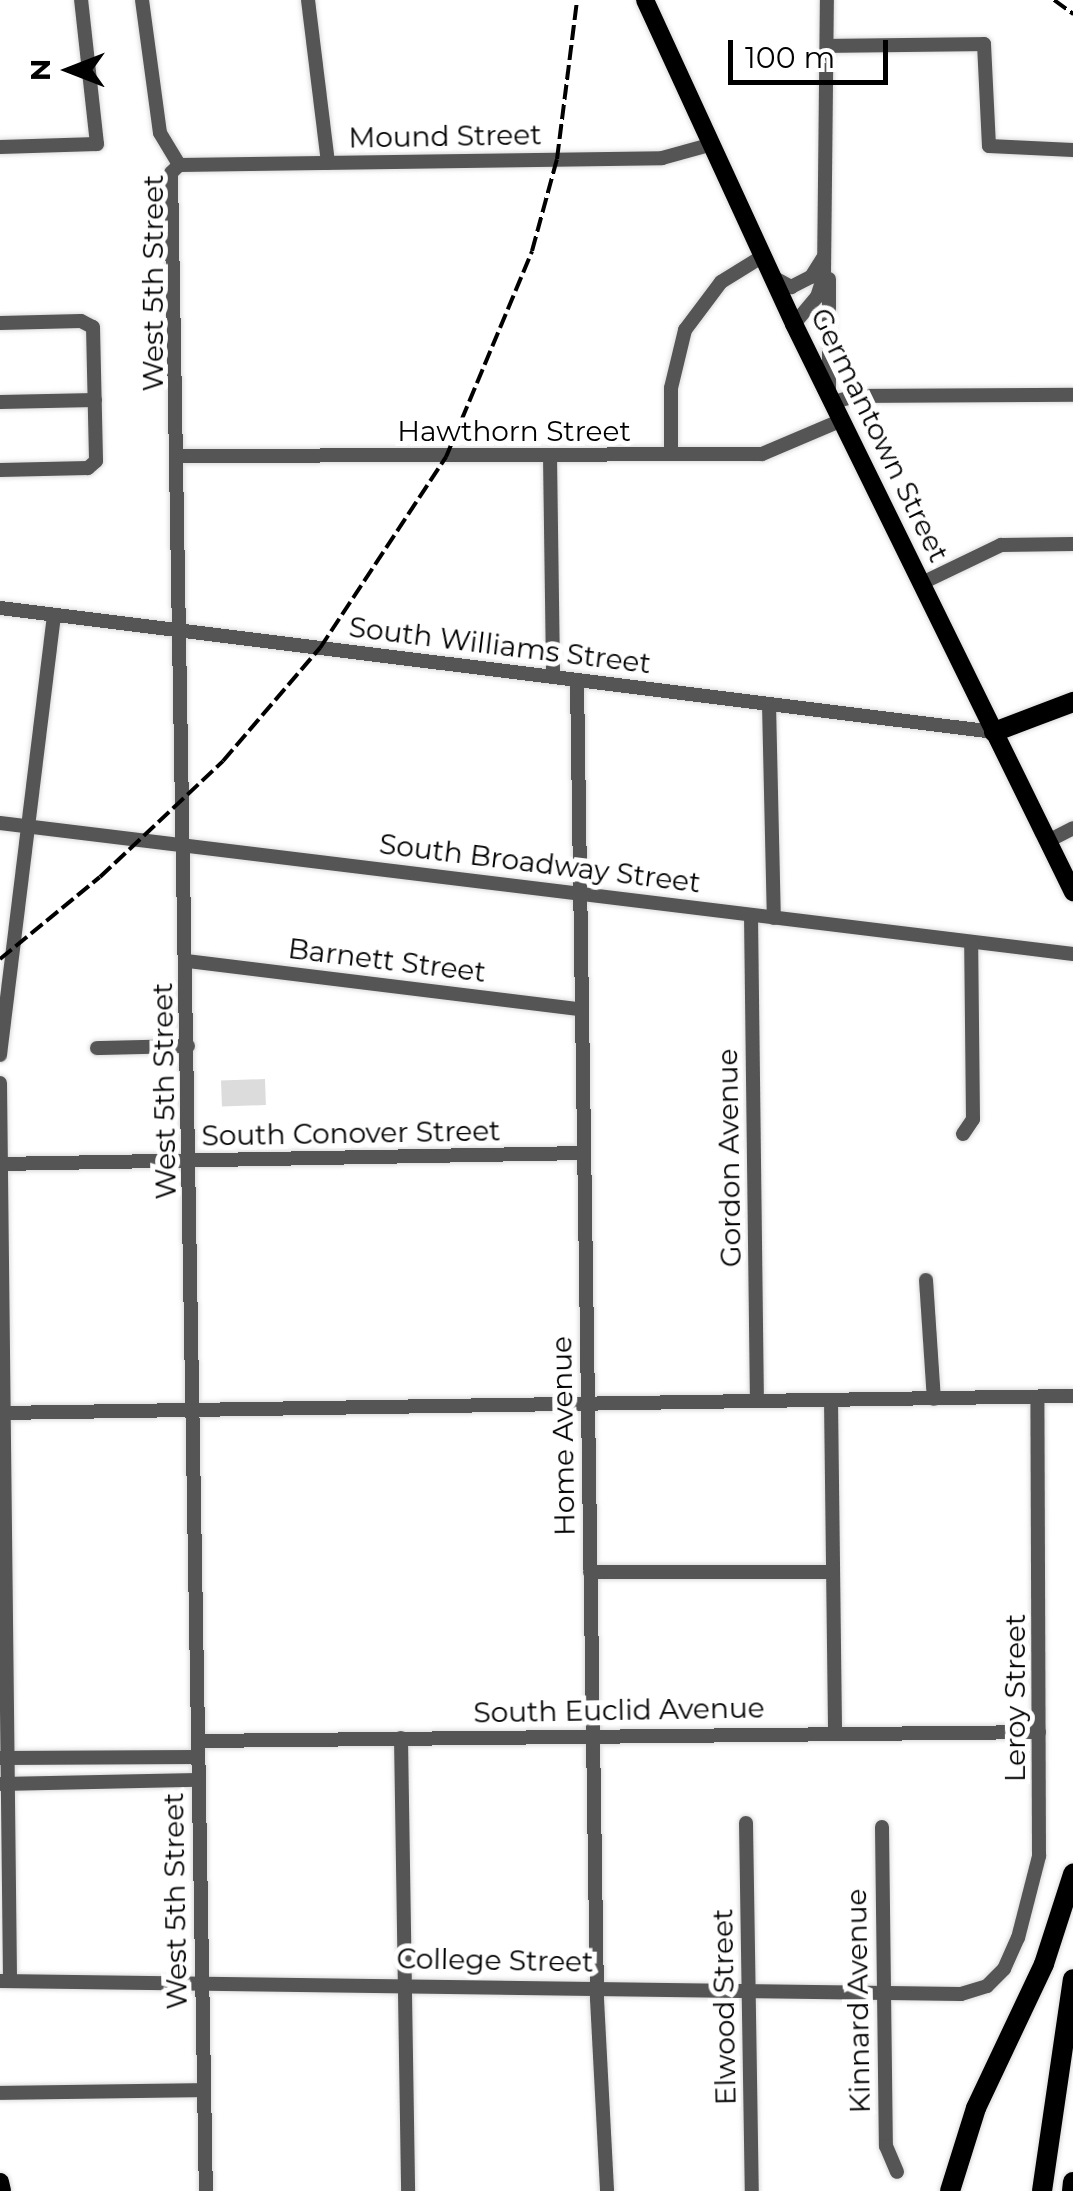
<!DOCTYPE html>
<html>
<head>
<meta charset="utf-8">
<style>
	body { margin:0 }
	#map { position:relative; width:1073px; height:2191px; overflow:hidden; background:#fff; font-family:Montserrat,sans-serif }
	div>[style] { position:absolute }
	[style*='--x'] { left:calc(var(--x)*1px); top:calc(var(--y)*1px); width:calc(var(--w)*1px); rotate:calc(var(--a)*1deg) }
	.green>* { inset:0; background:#dcdcdc; transform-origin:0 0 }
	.roads { filter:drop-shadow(0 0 2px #dbdbdb) drop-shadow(0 0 2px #dbdbdb) }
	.minor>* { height:14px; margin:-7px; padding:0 7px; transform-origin:7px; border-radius:7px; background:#555 }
	.major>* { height:18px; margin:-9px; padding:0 9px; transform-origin:9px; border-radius:9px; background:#000 }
	.highway>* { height:20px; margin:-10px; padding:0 10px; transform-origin:10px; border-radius:10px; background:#000 }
	.rail>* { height:4px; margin-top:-2px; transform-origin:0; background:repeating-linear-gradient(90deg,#000 0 15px,transparent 0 20px) }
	span { translate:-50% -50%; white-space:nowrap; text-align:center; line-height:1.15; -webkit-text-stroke:10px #fff; paint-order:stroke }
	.street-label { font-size:28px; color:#000 }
	.north { position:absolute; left:20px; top:20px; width:100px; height:100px; -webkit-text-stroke:8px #fff; paint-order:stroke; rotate:270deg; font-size:28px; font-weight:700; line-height:40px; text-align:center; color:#000 }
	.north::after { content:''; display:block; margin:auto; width:35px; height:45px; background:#000; clip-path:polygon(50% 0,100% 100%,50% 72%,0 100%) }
	.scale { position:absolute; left:728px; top:40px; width:160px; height:45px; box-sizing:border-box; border:5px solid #000; border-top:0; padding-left:12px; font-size:30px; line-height:35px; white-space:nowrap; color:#000; -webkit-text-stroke:8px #fff; paint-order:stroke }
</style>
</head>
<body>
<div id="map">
	<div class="green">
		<div style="left:265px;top:1079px;width:26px;height:44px;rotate:88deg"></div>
	</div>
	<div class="roads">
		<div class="minor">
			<div style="--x:142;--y:0;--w:134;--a:82.3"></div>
			<div style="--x:160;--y:133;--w:37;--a:59"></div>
			<div style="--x:308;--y:0;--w:164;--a:83"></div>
			<div style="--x:827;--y:46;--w:157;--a:-0.7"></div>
			<div style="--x:984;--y:44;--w:102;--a:87.2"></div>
			<div style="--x:989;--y:146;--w:84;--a:2.7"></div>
			<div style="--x:0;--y:147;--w:97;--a:-1.8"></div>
			<div style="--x:97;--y:144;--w:145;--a:-96.3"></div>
			<div style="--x:179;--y:165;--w:11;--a:135"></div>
			<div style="--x:171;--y:173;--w:2018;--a:89.01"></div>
			<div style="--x:179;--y:165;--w:483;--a:-0.8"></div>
			<div style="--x:662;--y:158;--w:49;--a:-15.5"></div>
			<div style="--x:773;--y:277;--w:21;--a:29"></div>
			<div style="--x:791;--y:287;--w:22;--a:-27"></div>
			<div style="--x:811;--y:277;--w:22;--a:-58"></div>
			<div style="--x:829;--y:279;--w:113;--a:90"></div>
			<div style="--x:0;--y:323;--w:81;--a:-1.4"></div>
			<div style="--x:81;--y:321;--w:13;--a:27"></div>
			<div style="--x:93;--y:327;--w:134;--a:88.7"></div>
			<div style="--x:96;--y:461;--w:11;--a:139"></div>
			<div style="--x:88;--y:468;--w:88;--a:178.7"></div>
			<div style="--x:794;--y:324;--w:35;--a:-50"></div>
			<div style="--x:817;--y:297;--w:23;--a:-72"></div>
			<div style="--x:824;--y:275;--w:275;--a:-89.4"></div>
			<div style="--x:0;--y:402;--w:95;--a:-1.2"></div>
			<div style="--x:834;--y:402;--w:22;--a:-16"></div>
			<div style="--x:855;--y:396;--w:218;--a:-0.3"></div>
			<div style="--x:671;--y:454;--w:66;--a:-90"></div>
			<div style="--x:671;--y:388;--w:60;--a:-76.4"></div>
			<div style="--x:685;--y:330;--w:60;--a:-53.1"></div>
			<div style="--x:721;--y:282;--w:49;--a:-31.8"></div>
			<div style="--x:179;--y:456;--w:583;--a:-0.2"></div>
			<div style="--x:762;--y:454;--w:87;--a:-23"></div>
			<div style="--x:550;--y:456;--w:221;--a:89.2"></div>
			<div style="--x:922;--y:583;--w:88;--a:-25.7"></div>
			<div style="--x:1001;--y:545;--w:72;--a:-0.8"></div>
			<div style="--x:0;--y:608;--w:1002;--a:7.11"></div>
			<div style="--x:577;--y:680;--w:1319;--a:89.13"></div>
			<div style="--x:597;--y:1999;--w:192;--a:87"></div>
			<div style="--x:769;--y:704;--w:214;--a:88.7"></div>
			<div style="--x:0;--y:823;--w:1081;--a:6.96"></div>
			<div style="--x:1048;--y:841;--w:28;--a:-27"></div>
			<div style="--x:751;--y:915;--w:486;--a:89.3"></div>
			<div style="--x:187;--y:961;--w:396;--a:7"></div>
			<div style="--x:97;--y:1048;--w:91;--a:-1.3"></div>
			<div style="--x:0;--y:1055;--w:442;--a:-83"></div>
			<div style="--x:0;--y:1083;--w:897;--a:89.36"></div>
			<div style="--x:963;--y:1134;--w:18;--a:-56"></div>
			<div style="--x:973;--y:1119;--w:177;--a:-90.6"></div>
			<div style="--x:0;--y:1164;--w:584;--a:-1.08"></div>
			<div style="--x:926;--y:1280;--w:119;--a:86.2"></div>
			<div style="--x:831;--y:1400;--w:332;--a:89.3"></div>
			<div style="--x:0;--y:1413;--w:1073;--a:-0.91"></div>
			<div style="--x:590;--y:1572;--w:243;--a:0"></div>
			<div style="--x:401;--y:1738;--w:453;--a:89.1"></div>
			<div style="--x:198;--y:1741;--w:841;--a:-0.61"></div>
			<div style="--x:0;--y:1758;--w:198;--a:-0.3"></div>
			<div style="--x:1;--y:1784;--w:197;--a:-1.2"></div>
			<div style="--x:746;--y:1823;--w:368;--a:89.1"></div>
			<div style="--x:882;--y:1827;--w:319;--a:89.3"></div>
			<div style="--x:886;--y:2146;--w:28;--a:67"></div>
			<div style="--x:0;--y:1981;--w:961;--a:0.78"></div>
			<div style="--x:961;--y:1994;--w:27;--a:-17"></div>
			<div style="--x:987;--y:1986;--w:24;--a:-45"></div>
			<div style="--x:1004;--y:1969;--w:34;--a:-66"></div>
			<div style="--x:1018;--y:1938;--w:85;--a:-75.6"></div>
			<div style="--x:1039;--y:1856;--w:459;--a:-90.2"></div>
			<div style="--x:0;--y:2093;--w:204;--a:-0.8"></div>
		</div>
		<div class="major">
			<div style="--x:645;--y:0;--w:357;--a:65.3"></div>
			<div style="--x:794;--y:324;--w:633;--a:63.84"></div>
			<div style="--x:0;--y:2182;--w:9;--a:77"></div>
		</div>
		<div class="highway">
			<div style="--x:994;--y:732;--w:85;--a:-20.8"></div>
			<div style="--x:950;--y:2191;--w:87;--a:-72.6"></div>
			<div style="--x:976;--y:2108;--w:159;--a:-64.7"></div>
			<div style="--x:1044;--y:1964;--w:95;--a:-72.1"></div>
			<div style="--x:1042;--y:2191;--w:214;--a:-81.7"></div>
			<div style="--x:1072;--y:2191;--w:9;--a:-84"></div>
		</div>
	</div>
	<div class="rail">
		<div style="--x:1054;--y:0;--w:24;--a:36"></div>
		<div style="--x:0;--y:959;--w:129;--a:-39.4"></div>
		<div style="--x:100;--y:877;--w:169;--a:-43.3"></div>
		<div style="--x:223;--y:761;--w:149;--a:-49.4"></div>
		<div style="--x:320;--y:648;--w:229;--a:-56.6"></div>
		<div style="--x:446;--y:457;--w:223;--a:-67.3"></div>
		<div style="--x:532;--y:251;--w:95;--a:-74.8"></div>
		<div style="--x:557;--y:159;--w:160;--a:-82.8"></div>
	</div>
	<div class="street-label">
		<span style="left:445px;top:136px;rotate:-1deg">Mound Street</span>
		<span style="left:153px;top:283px;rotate:-90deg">West 5th Street</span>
		<span style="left:514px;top:431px">Hawthorn Street</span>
		<span style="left:880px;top:435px;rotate:64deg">Germantown Street</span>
		<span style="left:500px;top:645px;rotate:7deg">South Williams Street</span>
		<span style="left:540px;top:863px;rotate:7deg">South Broadway Street</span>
		<span style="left:387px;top:960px;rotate:7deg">Barnett Street</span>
		<span style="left:164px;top:1091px;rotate:-91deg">West 5th Street</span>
		<span style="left:351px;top:1133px;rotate:-1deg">South Conover Street</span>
		<span style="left:729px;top:1158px;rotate:-91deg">Gordon Avenue</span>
		<span style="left:563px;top:1436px;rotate:-91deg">Home Avenue</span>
		<span style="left:1015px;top:1698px;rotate:-90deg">Leroy Street</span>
		<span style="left:619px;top:1710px;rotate:-1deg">South Euclid Avenue</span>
		<span style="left:175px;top:1901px;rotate:-91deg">West 5th Street</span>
		<span style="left:495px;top:1960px;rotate:1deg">College Street</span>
		<span style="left:858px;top:2001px;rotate:-91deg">Kinnard Avenue</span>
		<span style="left:724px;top:2007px;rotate:-91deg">Elwood Street</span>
	</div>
	<div class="north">N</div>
	<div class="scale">100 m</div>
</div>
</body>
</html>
